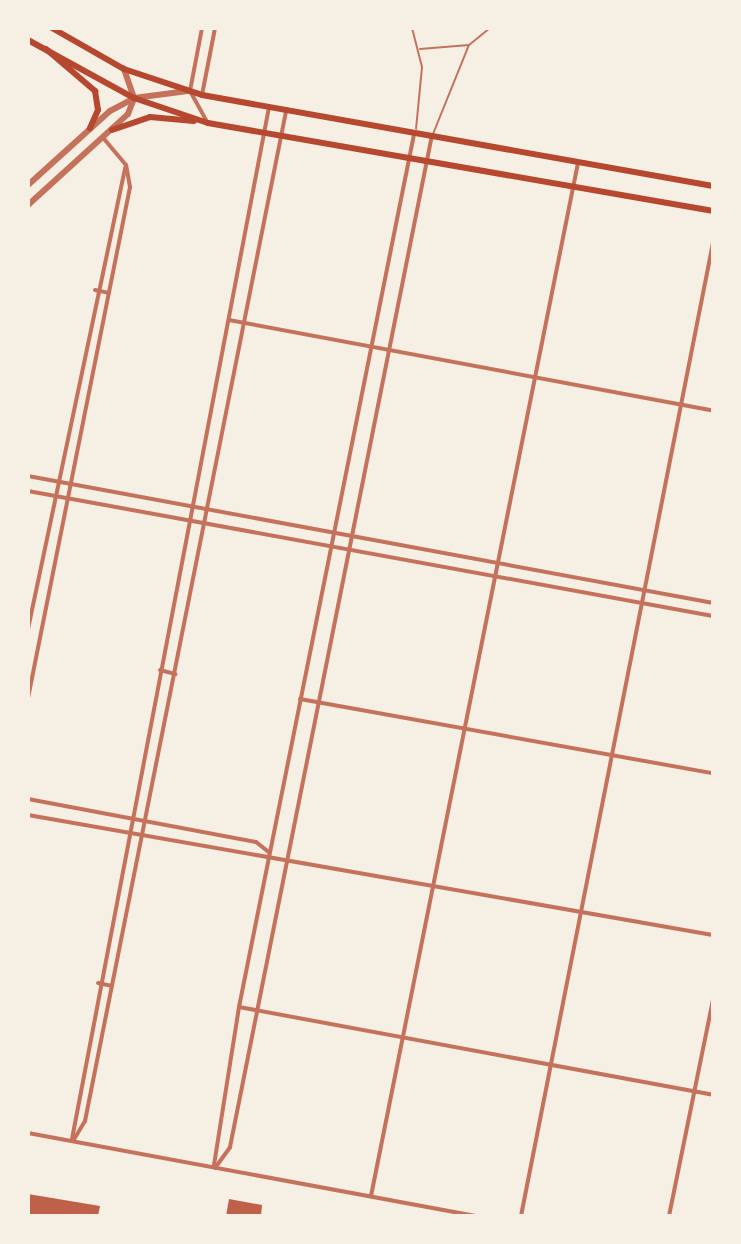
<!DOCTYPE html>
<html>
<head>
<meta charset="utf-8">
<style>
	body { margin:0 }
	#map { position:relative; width:741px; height:1244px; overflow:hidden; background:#f6efe4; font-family:Mulish,sans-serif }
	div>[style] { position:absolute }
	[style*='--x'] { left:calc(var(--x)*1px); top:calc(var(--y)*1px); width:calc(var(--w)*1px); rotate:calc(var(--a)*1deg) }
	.building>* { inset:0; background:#bf614a }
	.service>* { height:2px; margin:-1px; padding:0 1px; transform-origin:1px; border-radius:1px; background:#c5725c }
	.minor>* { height:4px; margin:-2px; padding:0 2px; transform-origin:2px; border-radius:2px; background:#c5725c }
	.tertiary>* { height:6px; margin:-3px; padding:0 3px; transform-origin:3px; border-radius:3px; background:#c5725c }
	.secondary>* { height:6px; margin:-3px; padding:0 3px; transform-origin:3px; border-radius:3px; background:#b5482f }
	span { translate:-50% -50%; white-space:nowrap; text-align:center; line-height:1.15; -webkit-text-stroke:7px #f6efe4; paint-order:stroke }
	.frame { position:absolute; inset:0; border:30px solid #f6efe4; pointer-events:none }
</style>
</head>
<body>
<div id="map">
	<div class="building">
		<div style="clip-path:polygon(28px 1194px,100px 1206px,98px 1216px,28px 1216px)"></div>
		<div style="clip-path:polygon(229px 1199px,262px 1205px,261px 1216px,226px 1216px)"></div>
	</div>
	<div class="service">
		<div style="--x:412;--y:28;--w:40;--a:75.6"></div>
		<div style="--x:422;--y:67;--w:62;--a:95.5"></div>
		<div style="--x:420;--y:49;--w:49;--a:-4.7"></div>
		<div style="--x:469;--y:45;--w:27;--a:-39"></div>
		<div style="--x:433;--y:134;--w:96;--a:-68"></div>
	</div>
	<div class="minor">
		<div style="--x:202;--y:28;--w:64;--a:100.8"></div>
		<div style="--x:190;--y:91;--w:33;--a:61"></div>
		<div style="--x:202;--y:95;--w:68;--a:-79"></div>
		<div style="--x:95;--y:290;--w:14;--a:12"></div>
		<div style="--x:229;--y:320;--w:492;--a:10.6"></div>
		<div style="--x:28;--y:476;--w:697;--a:10.5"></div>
		<div style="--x:28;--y:491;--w:696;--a:10.34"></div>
		<div style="--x:28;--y:629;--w:472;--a:-78.1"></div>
		<div style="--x:160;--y:670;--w:16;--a:15"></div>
		<div style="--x:28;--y:698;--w:521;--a:-78.71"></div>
		<div style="--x:130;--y:187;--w:22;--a:-100"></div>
		<div style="--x:126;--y:165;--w:34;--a:-130"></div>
		<div style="--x:300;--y:699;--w:420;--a:10.2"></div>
		<div style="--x:28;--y:799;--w:232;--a:10.7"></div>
		<div style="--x:256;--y:842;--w:16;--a:38"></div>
		<div style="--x:28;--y:815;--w:695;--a:9.94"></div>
		<div style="--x:98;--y:983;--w:14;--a:12"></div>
		<div style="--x:239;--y:1007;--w:482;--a:10.5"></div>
		<div style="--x:28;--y:1133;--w:458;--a:10.5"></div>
		<div style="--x:72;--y:1139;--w:1051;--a:-79.19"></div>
		<div style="--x:73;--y:1141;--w:23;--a:-59"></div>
		<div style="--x:85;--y:1121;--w:1030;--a:-78.74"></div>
		<div style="--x:214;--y:1165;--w:160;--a:-81"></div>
		<div style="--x:239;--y:1007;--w:890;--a:-78.66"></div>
		<div style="--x:215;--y:1168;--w:26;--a:-54"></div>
		<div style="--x:230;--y:1147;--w:1032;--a:-78.71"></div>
		<div style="--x:371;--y:1196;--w:1054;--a:-78.67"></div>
		<div style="--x:521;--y:1216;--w:992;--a:-78.84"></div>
		<div style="--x:669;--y:1216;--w:221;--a:-78.5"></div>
	</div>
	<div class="tertiary">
		<div style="--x:28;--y:185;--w:110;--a:-42.1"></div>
		<div style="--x:110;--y:111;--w:27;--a:-28"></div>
		<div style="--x:134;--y:98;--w:54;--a:-7.4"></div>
		<div style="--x:28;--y:205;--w:135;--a:-42.3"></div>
		<div style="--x:128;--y:114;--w:17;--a:-69"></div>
		<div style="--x:134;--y:98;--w:31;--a:-109"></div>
	</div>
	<div class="secondary">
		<div style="--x:52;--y:28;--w:83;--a:29.7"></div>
		<div style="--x:124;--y:69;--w:82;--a:18.4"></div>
		<div style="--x:202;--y:95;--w:519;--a:10.1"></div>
		<div style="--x:28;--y:40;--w:121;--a:28.7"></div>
		<div style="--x:134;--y:98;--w:78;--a:18.7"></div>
		<div style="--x:208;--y:123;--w:513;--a:9.88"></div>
		<div style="--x:46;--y:49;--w:65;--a:40.6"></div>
		<div style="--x:95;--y:91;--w:19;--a:81"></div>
		<div style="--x:98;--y:110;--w:20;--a:114"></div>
		<div style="--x:112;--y:130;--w:40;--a:-18.9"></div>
		<div style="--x:150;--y:117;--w:44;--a:5.2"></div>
	</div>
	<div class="frame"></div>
</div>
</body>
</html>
